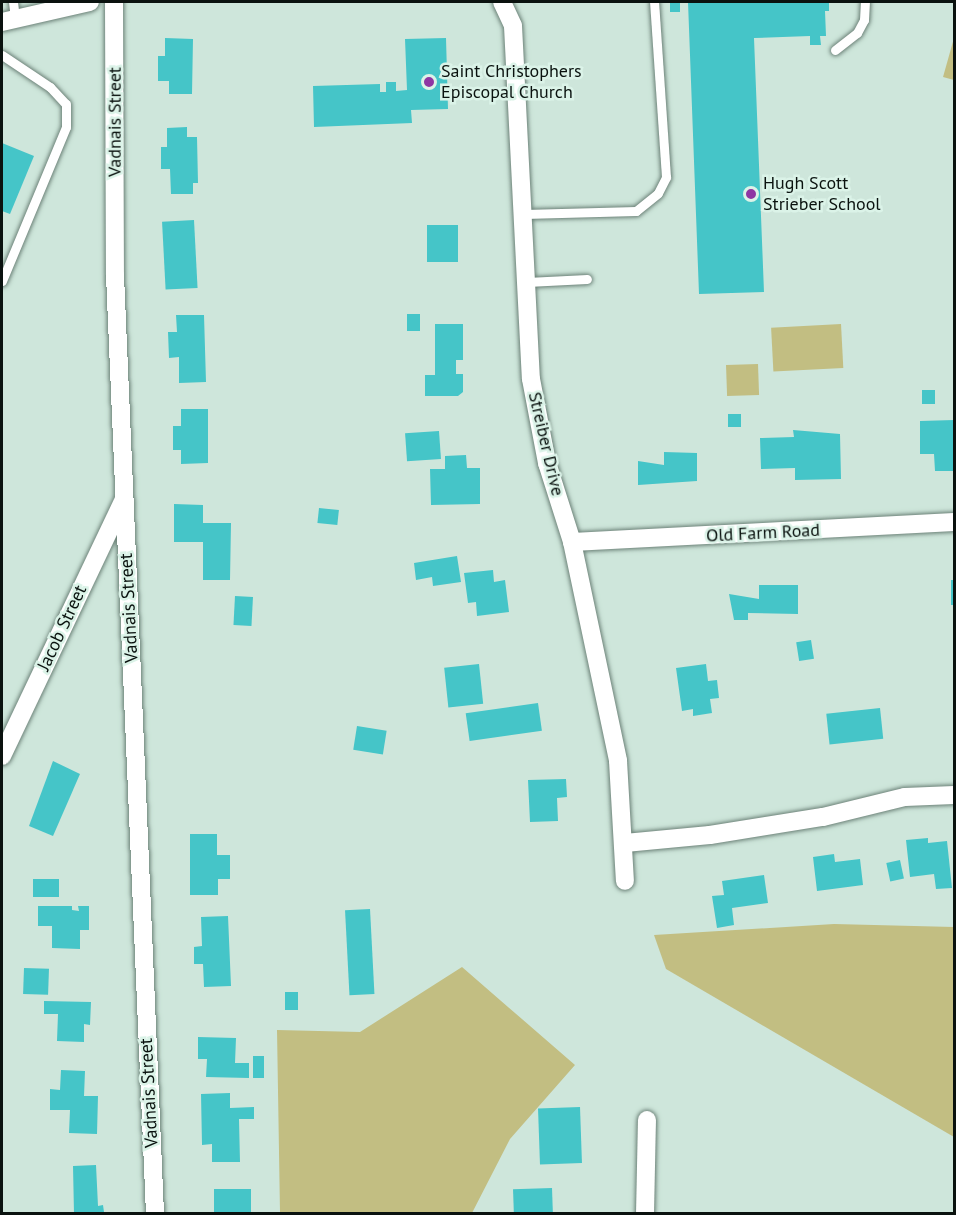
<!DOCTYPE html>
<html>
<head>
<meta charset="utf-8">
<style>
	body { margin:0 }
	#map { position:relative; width:956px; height:1215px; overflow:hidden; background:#cee6db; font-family:"PT Sans",sans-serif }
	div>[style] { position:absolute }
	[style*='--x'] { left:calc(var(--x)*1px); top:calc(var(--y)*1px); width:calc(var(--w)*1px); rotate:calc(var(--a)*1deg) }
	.green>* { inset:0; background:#c2be82; transform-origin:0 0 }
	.building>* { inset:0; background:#45c5c8; transform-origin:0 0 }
	.roads { filter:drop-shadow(0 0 2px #6c8278) drop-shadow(0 0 2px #6c8278) }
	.lane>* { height:9px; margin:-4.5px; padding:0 4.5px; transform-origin:4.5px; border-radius:4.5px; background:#fff }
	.street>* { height:18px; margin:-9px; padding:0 9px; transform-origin:9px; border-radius:9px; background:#fff }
	.dots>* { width:16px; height:16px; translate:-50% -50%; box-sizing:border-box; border:3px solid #dbf3e8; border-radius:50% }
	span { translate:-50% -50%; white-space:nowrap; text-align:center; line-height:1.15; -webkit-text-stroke:5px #dbf3e8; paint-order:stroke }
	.poi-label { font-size:18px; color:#0a120f }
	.left { translate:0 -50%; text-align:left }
	.street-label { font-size:18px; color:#0a120f }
	.frame { position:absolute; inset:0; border:3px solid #0a120f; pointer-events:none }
</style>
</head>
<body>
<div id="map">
	<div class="green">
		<div style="clip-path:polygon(954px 38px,954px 80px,943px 77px)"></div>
		<div style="left:841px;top:324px;width:44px;height:70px;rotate:87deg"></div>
		<div style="left:758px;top:364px;width:31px;height:32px;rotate:88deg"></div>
		<div style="clip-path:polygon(834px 924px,954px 927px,954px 1137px,666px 969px,654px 935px)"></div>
		<div style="clip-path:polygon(462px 967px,575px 1065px,510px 1139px,472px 1213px,280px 1213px,277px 1030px,360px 1032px)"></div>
	</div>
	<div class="building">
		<div style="left:670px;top:2px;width:10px;height:10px"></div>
		<div style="clip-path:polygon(688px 2px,829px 2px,829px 11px,825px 11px,826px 36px,820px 36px,821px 45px,810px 45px,810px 36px,754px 38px,764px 292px,699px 294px)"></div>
		<div style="clip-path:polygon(165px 38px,193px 39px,192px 94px,169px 94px,169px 81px,158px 81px,158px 56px,165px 56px)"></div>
		<div style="clip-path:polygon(446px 38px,448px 109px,411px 110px,412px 123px,314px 127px,313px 86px,380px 84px,380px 92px,386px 92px,386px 82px,396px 82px,396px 91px,407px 90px,405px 39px)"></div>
		<div style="clip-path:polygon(187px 127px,187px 137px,197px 137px,198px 183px,193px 183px,193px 194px,171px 194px,170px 169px,161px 169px,161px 147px,167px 147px,167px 128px)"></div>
		<div style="clip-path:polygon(2px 143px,34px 156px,10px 214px,2px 211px)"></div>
		<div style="left:194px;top:220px;width:68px;height:32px;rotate:87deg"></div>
		<div style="left:427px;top:225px;width:31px;height:37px"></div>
		<div style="left:407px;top:314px;width:13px;height:17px"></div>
		<div style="clip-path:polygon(176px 315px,204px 315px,206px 382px,179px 383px,179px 357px,169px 358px,168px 332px,177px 332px)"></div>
		<div style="clip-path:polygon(435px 324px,463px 324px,463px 360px,456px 360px,456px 374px,463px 374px,463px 392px,458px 396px,425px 396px,425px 375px,435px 375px)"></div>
		<div style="left:922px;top:390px;width:13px;height:14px"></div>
		<div style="clip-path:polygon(181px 409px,208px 409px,208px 463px,181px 464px,181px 450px,173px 450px,173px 426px,181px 426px)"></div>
		<div style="left:728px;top:414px;width:13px;height:13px"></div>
		<div style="clip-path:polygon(954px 420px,954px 471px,935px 471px,934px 454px,920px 454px,920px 421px)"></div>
		<div style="clip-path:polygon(793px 430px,840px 434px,841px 479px,795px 480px,795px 468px,761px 469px,760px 438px,794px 437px)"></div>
		<div style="left:439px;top:431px;width:28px;height:34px;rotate:86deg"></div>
		<div style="clip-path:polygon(664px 452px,697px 453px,697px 481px,638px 485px,638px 461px,664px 465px)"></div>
		<div style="clip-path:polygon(466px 455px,467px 468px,480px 468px,480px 504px,431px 505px,430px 469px,445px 469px,445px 456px)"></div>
		<div style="clip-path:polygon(174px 504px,203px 505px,203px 523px,231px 523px,230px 580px,203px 580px,203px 542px,174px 542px)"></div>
		<div style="left:319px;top:508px;width:20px;height:15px;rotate:6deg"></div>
		<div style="clip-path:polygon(457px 556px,461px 582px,433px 586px,432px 577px,416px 580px,414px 563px)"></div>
		<div style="clip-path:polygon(493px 570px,494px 582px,505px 580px,509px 612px,477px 616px,476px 602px,468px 603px,464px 573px)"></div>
		<div style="left:951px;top:580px;width:3px;height:25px"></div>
		<div style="clip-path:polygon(759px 585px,798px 585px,798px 614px,748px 613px,748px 620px,734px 620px,729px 594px,759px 599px)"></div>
		<div style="left:235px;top:596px;width:18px;height:29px;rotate:3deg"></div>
		<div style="left:811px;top:640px;width:19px;height:15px;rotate:81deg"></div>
		<div style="left:479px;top:664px;width:40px;height:35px;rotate:84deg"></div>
		<div style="clip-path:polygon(706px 664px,708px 681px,717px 680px,719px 698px,710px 699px,712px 713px,693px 716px,693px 709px,682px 711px,676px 668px)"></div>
		<div style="left:538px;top:703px;width:28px;height:73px;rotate:82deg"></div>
		<div style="left:880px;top:708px;width:31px;height:54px;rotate:84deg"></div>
		<div style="left:357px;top:726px;width:30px;height:24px;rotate:9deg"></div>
		<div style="clip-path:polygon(53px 761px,80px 774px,53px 836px,29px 826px)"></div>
		<div style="clip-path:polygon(566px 779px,567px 797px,557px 798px,558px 821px,530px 822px,528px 780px)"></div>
		<div style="clip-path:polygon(190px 834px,217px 834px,217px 855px,230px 855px,230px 879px,218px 879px,218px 895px,190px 895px)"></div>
		<div style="clip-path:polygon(928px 838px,928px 843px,947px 841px,952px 888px,936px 889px,934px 874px,910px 877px,906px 840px)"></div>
		<div style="clip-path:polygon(834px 854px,835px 862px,860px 859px,863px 885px,817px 891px,813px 857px)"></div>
		<div style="left:900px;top:860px;width:19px;height:14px;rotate:78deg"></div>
		<div style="clip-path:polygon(764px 875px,768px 903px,732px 908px,734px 925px,717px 928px,712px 896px,724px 895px,722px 881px)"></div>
		<div style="left:33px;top:879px;width:26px;height:18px"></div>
		<div style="clip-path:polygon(38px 906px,72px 906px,72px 910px,79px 911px,78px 906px,89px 906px,89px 930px,80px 930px,80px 949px,52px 948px,52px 926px,38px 926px)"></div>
		<div style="left:370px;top:909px;width:85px;height:25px;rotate:87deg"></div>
		<div style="clip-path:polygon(228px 916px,231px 986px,204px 987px,203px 964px,194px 964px,194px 947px,202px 946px,201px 917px)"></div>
		<div style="left:24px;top:968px;width:25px;height:26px;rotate:2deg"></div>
		<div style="left:285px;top:992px;width:13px;height:18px"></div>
		<div style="clip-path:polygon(44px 1001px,91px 1002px,90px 1025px,84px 1024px,84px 1042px,57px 1041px,58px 1014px,44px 1014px)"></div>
		<div style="clip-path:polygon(198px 1037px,236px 1038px,235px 1063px,249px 1063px,249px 1078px,206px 1077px,207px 1059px,198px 1059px)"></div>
		<div style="left:253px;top:1056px;width:11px;height:22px"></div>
		<div style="clip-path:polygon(61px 1070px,85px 1071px,84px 1096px,98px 1096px,97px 1134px,69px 1133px,70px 1110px,50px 1110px,50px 1089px,60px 1090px)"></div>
		<div style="clip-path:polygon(230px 1093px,230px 1108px,254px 1107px,254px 1119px,239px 1119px,240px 1162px,212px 1162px,212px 1144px,202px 1145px,201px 1094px)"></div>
		<div style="left:580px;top:1107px;width:56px;height:42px;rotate:88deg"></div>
		<div style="clip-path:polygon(96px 1165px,98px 1206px,103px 1205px,104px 1212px,74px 1214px,73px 1166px)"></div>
		<div style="left:552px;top:1188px;width:26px;height:39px;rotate:88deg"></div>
		<div style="left:251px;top:1189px;width:25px;height:37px;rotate:90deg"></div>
	</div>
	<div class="roads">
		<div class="lane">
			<div style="--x:13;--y:2;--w:17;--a:83"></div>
			<div style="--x:835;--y:50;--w:28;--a:-38"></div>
			<div style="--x:857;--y:33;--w:15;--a:-62"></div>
			<div style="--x:864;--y:20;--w:18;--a:-87"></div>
			<div style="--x:2;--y:55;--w:58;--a:33.7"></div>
			<div style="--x:50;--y:87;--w:23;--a:47"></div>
			<div style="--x:66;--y:104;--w:23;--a:90"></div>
			<div style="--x:66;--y:127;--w:167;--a:112.6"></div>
			<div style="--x:524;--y:214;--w:112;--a:-1.5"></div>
			<div style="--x:636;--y:211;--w:28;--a:-39"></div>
			<div style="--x:658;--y:193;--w:18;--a:-63"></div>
			<div style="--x:666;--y:177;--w:175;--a:-93.9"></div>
			<div style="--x:527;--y:282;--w:60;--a:-2.9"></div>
		</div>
		<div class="street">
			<div style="--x:114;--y:2;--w:273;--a:89.8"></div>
			<div style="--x:115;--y:275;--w:940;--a:87.56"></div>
			<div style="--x:502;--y:2;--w:26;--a:65"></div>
			<div style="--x:513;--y:26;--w:353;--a:87.1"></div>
			<div style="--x:531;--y:379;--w:86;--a:79.2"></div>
			<div style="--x:547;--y:463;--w:83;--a:72.4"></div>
			<div style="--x:572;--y:542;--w:224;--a:78.1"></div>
			<div style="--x:618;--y:761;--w:120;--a:86.7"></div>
			<div style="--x:2;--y:22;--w:90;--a:-12.8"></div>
			<div style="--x:572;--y:542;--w:383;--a:-3"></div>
			<div style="--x:2;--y:756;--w:282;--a:-64.6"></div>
			<div style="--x:625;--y:843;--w:85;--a:-5.4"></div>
			<div style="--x:710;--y:835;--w:114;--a:-9.1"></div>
			<div style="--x:823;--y:817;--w:84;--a:-13.7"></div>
			<div style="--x:905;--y:797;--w:49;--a:-2.3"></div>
			<div style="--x:645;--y:1214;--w:94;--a:-88.8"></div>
		</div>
	</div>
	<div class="dots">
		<div style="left:429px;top:82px;background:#8e36a3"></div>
		<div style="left:751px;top:194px;background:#8e36a3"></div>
	</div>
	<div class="poi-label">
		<span class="left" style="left:441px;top:82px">Saint Christophers<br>Episcopal Church</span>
		<span class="left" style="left:763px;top:194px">Hugh Scott<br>Strieber School</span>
	</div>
	<div class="street-label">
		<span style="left:115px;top:122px;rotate:-90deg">Vadnais Street</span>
		<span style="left:546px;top:444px;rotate:77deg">Streiber Drive</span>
		<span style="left:763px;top:533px;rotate:-3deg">Old Farm Road</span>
		<span style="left:129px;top:608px;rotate:-93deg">Vadnais Street</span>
		<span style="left:62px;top:628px;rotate:-65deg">Jacob Street</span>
		<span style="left:149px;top:1093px;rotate:-93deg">Vadnais Street</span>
	</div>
	<div class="frame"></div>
</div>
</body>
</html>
